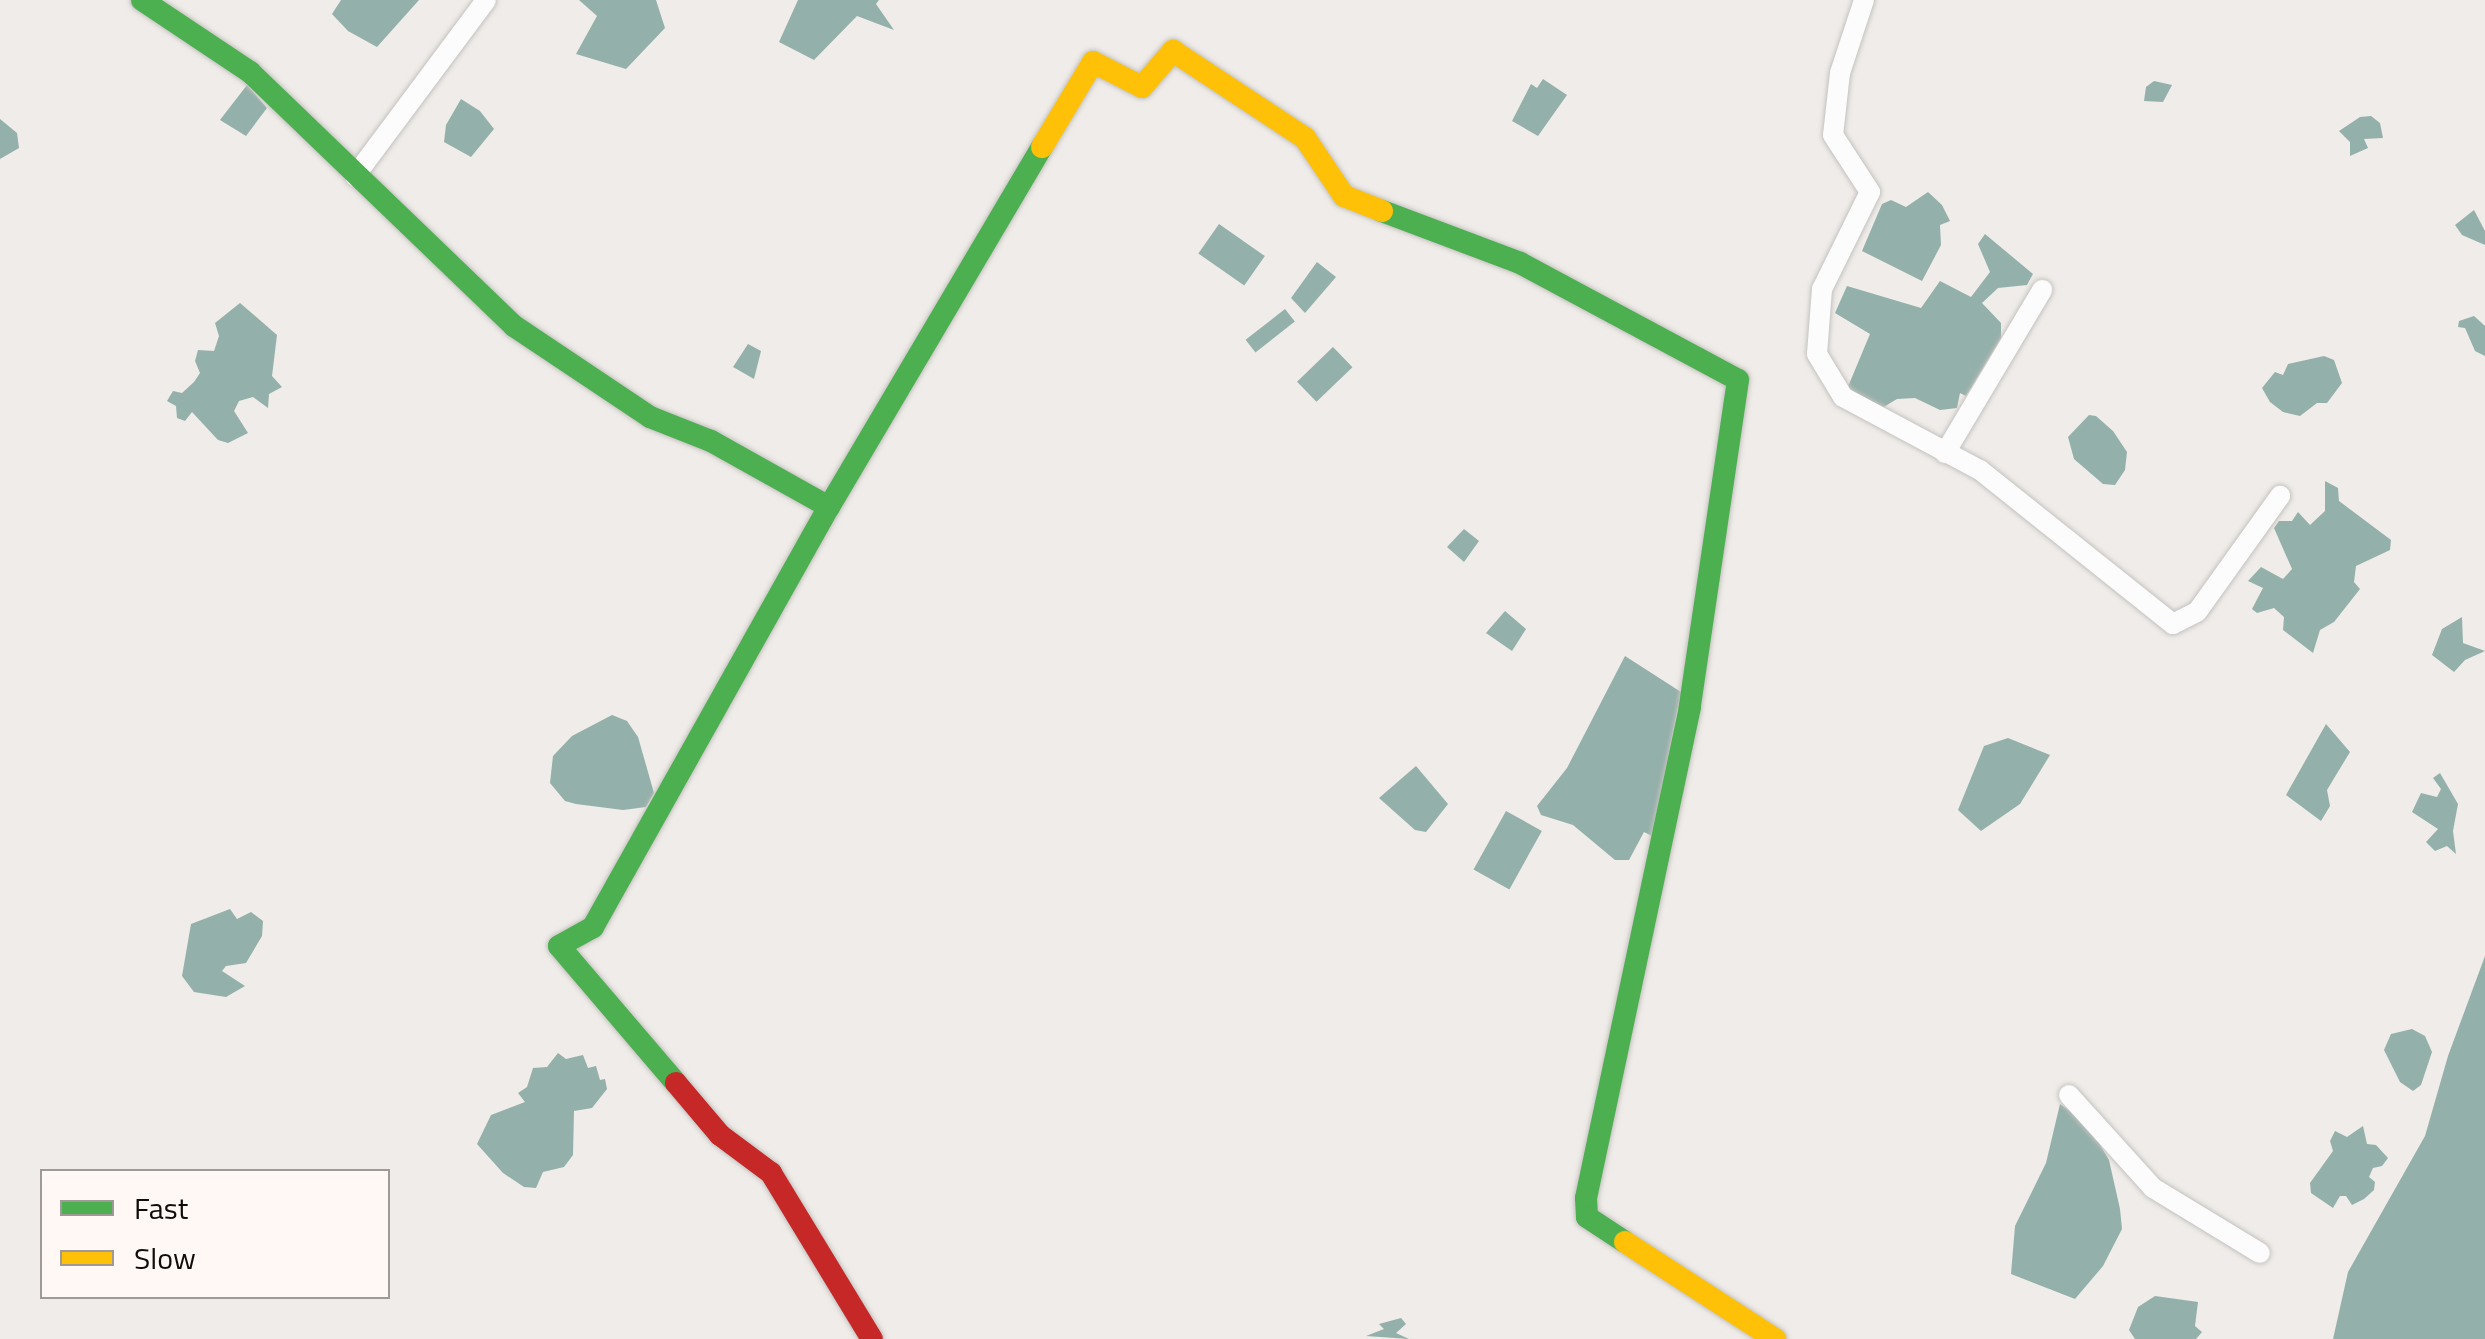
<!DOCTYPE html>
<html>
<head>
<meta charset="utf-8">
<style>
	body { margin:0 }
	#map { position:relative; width:2485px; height:1339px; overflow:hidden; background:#efece9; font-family:"Titillium Web",sans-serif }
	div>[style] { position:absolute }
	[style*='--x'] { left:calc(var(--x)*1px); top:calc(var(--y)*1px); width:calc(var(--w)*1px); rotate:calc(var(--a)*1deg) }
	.water>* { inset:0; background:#94b0aa; transform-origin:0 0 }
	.roads { filter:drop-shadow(0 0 2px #c4c2bf) drop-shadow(0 0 2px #c4c2bf) }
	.street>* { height:20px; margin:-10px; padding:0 10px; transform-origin:10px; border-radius:10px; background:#fdfcfc }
	.fast>* { height:22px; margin:-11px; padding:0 11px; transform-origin:11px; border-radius:11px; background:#4caf50 }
	.slow>* { height:22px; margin:-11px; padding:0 11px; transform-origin:11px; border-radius:11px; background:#ffc107 }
	.jam>* { height:22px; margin:-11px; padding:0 11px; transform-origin:11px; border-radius:11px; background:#c62828 }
	span { translate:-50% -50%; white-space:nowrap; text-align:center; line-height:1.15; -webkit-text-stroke:10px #fff8f4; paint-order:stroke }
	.legend { position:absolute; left:40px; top:1169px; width:350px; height:130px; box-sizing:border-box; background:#fff8f4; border:2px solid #9f9a97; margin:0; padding:12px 18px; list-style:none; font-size:30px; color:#0f0c0b }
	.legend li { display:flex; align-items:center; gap:20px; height:50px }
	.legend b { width:50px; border:2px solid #9f9a97 }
</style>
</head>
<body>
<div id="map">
	<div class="water">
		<div style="clip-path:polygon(341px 0,419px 0,377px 47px,348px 31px,332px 14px)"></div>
		<div style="clip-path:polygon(579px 0,656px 0,665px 28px,626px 69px,576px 54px,597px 16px)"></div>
		<div style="clip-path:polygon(798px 0,879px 0,876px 4px,894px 30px,857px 16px,814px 60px,779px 42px)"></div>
		<div style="clip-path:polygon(1543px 79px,1567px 95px,1538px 136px,1512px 121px,1531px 84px,1537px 88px)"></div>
		<div style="clip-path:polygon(2154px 81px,2172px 85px,2163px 102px,2144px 101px,2146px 87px)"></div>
		<div style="clip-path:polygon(247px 85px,267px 108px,246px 136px,220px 120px)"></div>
		<div style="clip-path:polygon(461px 99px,480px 111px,494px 129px,471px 157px,444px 142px,446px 125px)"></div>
		<div style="clip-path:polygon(2371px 116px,2380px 123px,2383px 138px,2364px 139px,2368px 148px,2350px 156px,2350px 142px,2339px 131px,2360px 117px)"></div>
		<div style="clip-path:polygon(0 119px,17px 133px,19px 148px,0 159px)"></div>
		<div style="clip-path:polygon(1928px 192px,1942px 205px,1950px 221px,1940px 225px,1941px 245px,1922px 281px,1862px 251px,1882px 204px,1891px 200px,1906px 207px)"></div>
		<div style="clip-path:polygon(2474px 210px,2485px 231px,2485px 245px,2462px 235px,2455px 225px)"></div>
		<div style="left:1219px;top:224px;width:56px;height:36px;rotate:35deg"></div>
		<div style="clip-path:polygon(1985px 234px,2033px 274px,2027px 285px,1998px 288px,1982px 303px,2001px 323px,2001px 338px,1966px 396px,1960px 393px,1957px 408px,1940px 410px,1915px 398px,1897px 399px,1882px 408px,1847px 389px,1870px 334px,1835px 313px,1847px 286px,1921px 308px,1940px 281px,1971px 297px,1990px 272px,1978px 244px)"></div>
		<div style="clip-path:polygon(1317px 262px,1336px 277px,1305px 313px,1291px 298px)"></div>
		<div style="clip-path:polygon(240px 303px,277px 335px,272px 376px,282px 387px,269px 394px,268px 408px,253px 397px,239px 401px,234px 411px,248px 433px,228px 443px,218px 440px,192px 412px,185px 421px,177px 418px,176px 406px,167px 401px,173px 391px,182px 393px,194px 382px,200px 373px,195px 361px,198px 350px,214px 351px,219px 336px,215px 323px)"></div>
		<div style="left:1285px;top:309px;width:16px;height:50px;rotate:52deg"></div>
		<div style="clip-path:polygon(2474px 316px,2485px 326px,2485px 356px,2475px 351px,2465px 328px,2458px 327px,2459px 321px)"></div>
		<div style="clip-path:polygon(748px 344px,761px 351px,754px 379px,733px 367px)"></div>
		<div style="left:1333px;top:347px;width:28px;height:50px;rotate:46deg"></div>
		<div style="clip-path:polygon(2324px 356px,2334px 360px,2342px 383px,2327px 403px,2317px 403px,2300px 416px,2283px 412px,2270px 402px,2262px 388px,2275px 372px,2283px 375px,2288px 364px)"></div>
		<div style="clip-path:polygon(2089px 415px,2096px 416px,2113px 431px,2127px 452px,2125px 470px,2115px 485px,2103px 484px,2074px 459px,2068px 437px)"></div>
		<div style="clip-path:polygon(2325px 481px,2338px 488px,2339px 501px,2391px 540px,2390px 550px,2356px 566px,2354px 582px,2360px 589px,2334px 622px,2320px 630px,2313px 653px,2283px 630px,2284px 617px,2274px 608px,2257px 613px,2252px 609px,2263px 588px,2248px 581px,2261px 567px,2283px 579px,2292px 569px,2274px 528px,2279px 521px,2292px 521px,2298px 512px,2310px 525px,2325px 511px)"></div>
		<div style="clip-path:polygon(1464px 529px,1479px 541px,1464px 562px,1447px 547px)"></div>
		<div style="clip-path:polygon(1505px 611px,1526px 629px,1512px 651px,1486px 633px)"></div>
		<div style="clip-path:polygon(2462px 617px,2463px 643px,2485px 651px,2465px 660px,2454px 672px,2432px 655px,2442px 629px)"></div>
		<div style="clip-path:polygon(1625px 656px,1681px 692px,1652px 836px,1644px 832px,1629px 860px,1615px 860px,1573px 825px,1541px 815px,1537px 806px,1567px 768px)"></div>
		<div style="clip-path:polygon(612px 715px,627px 721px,638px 737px,654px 793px,646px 807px,623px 810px,576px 804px,565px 801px,550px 783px,553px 756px,572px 736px)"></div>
		<div style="clip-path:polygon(2326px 724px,2350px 752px,2327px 790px,2330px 806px,2321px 821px,2286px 795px)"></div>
		<div style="clip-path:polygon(2008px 738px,2050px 755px,2020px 804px,1981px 831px,1958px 810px,1984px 746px)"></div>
		<div style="clip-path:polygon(1416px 766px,1448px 804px,1426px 832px,1415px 830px,1379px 798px)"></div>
		<div style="clip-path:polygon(2440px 773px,2458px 804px,2453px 831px,2456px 854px,2447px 846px,2435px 851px,2426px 842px,2438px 829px,2412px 812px,2421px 793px,2437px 797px,2441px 789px,2433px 778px)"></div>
		<div style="left:1506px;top:811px;width:41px;height:67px;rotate:29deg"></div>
		<div style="clip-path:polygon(230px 909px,237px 919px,251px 912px,263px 921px,262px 936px,246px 963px,226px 966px,222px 971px,245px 986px,226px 997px,194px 992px,182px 976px,191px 924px)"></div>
		<div style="clip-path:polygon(2485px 956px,2485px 1339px,2333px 1339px,2348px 1272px,2425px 1136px,2448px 1056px)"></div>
		<div style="clip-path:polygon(2412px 1029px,2425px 1036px,2432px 1052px,2421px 1085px,2413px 1091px,2400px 1082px,2384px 1050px,2391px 1034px)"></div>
		<div style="clip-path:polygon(558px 1053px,566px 1059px,583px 1055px,588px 1068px,596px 1066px,600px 1080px,605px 1079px,607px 1089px,592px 1108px,574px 1111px,573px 1155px,564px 1167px,543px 1172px,536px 1188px,524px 1187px,503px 1173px,477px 1144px,491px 1115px,525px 1102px,518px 1093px,527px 1087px,533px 1068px,547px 1067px)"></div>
		<div style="clip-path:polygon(2060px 1104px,2088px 1124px,2109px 1160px,2120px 1209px,2122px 1229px,2103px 1266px,2075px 1299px,2011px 1274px,2015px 1226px,2046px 1163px)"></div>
		<div style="clip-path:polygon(2363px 1126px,2367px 1144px,2376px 1145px,2388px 1158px,2382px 1166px,2373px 1168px,2369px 1177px,2375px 1182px,2374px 1190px,2364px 1199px,2352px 1205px,2346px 1196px,2340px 1196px,2333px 1208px,2311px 1193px,2310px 1183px,2333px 1151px,2330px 1141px,2335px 1131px,2347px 1137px)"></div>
		<div style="clip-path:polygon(2155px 1296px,2198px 1302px,2195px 1326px,2202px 1332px,2196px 1339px,2135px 1339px,2129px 1330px,2138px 1307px)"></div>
		<div style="clip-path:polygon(1401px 1318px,1406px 1324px,1396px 1333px,1409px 1339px,1366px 1336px,1384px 1329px,1379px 1324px)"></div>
	</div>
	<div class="roads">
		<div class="street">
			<div style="--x:1864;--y:0;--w:77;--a:108.2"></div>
			<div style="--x:1840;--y:73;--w:62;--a:96.4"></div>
			<div style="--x:1833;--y:135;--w:68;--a:57"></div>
			<div style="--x:1870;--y:192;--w:108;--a:116.3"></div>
			<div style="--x:1822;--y:289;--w:65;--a:94.4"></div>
			<div style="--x:1817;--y:354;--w:50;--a:58.8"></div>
			<div style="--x:1843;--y:397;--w:155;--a:28.1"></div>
			<div style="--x:1980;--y:470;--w:247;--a:38.6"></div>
			<div style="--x:2173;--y:624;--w:27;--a:-27"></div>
			<div style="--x:2197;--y:612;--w:143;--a:-54.4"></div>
			<div style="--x:355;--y:176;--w:219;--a:-53.3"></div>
			<div style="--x:1945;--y:453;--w:190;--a:-59.2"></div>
			<div style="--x:2069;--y:1095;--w:125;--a:47.9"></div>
			<div style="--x:2153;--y:1188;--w:125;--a:31.3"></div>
		</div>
		<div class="fast">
			<div style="--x:142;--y:0;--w:130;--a:33.7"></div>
			<div style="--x:250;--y:72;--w:366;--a:43.9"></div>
			<div style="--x:514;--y:326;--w:164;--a:33.8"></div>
			<div style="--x:650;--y:417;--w:66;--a:21.5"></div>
			<div style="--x:711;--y:441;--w:135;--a:29.2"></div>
			<div style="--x:829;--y:507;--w:418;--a:-59.4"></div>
			<div style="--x:1382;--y:211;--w:147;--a:20.6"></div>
			<div style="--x:1520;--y:263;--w:247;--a:28.2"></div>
			<div style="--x:1738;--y:380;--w:331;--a:98.4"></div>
			<div style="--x:1690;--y:707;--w:502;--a:101.96"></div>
			<div style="--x:1586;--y:1198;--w:19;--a:87"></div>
			<div style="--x:1587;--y:1217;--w:45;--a:33.3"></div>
			<div style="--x:676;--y:1083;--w:180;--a:-130.5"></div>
			<div style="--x:559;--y:946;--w:39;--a:-29"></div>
			<div style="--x:593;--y:927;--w:482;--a:-60.7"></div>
		</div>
		<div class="slow">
			<div style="--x:1042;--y:147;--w:99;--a:-59"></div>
			<div style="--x:1093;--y:62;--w:55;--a:27"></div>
			<div style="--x:1142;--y:87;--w:48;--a:-49.3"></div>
			<div style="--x:1173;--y:51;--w:158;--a:33.4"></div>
			<div style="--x:1305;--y:138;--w:70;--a:56.1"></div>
			<div style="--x:1344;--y:196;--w:41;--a:21.5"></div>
			<div style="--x:1625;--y:1242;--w:179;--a:32.9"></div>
		</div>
		<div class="jam">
			<div style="--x:676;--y:1083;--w:68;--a:49.8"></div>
			<div style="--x:720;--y:1135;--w:64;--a:36.7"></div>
			<div style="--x:771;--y:1173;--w:194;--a:58.7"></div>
		</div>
	</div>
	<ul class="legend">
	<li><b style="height:12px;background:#4caf50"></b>Fast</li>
	<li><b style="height:12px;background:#ffc107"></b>Slow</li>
	</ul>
</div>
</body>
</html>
